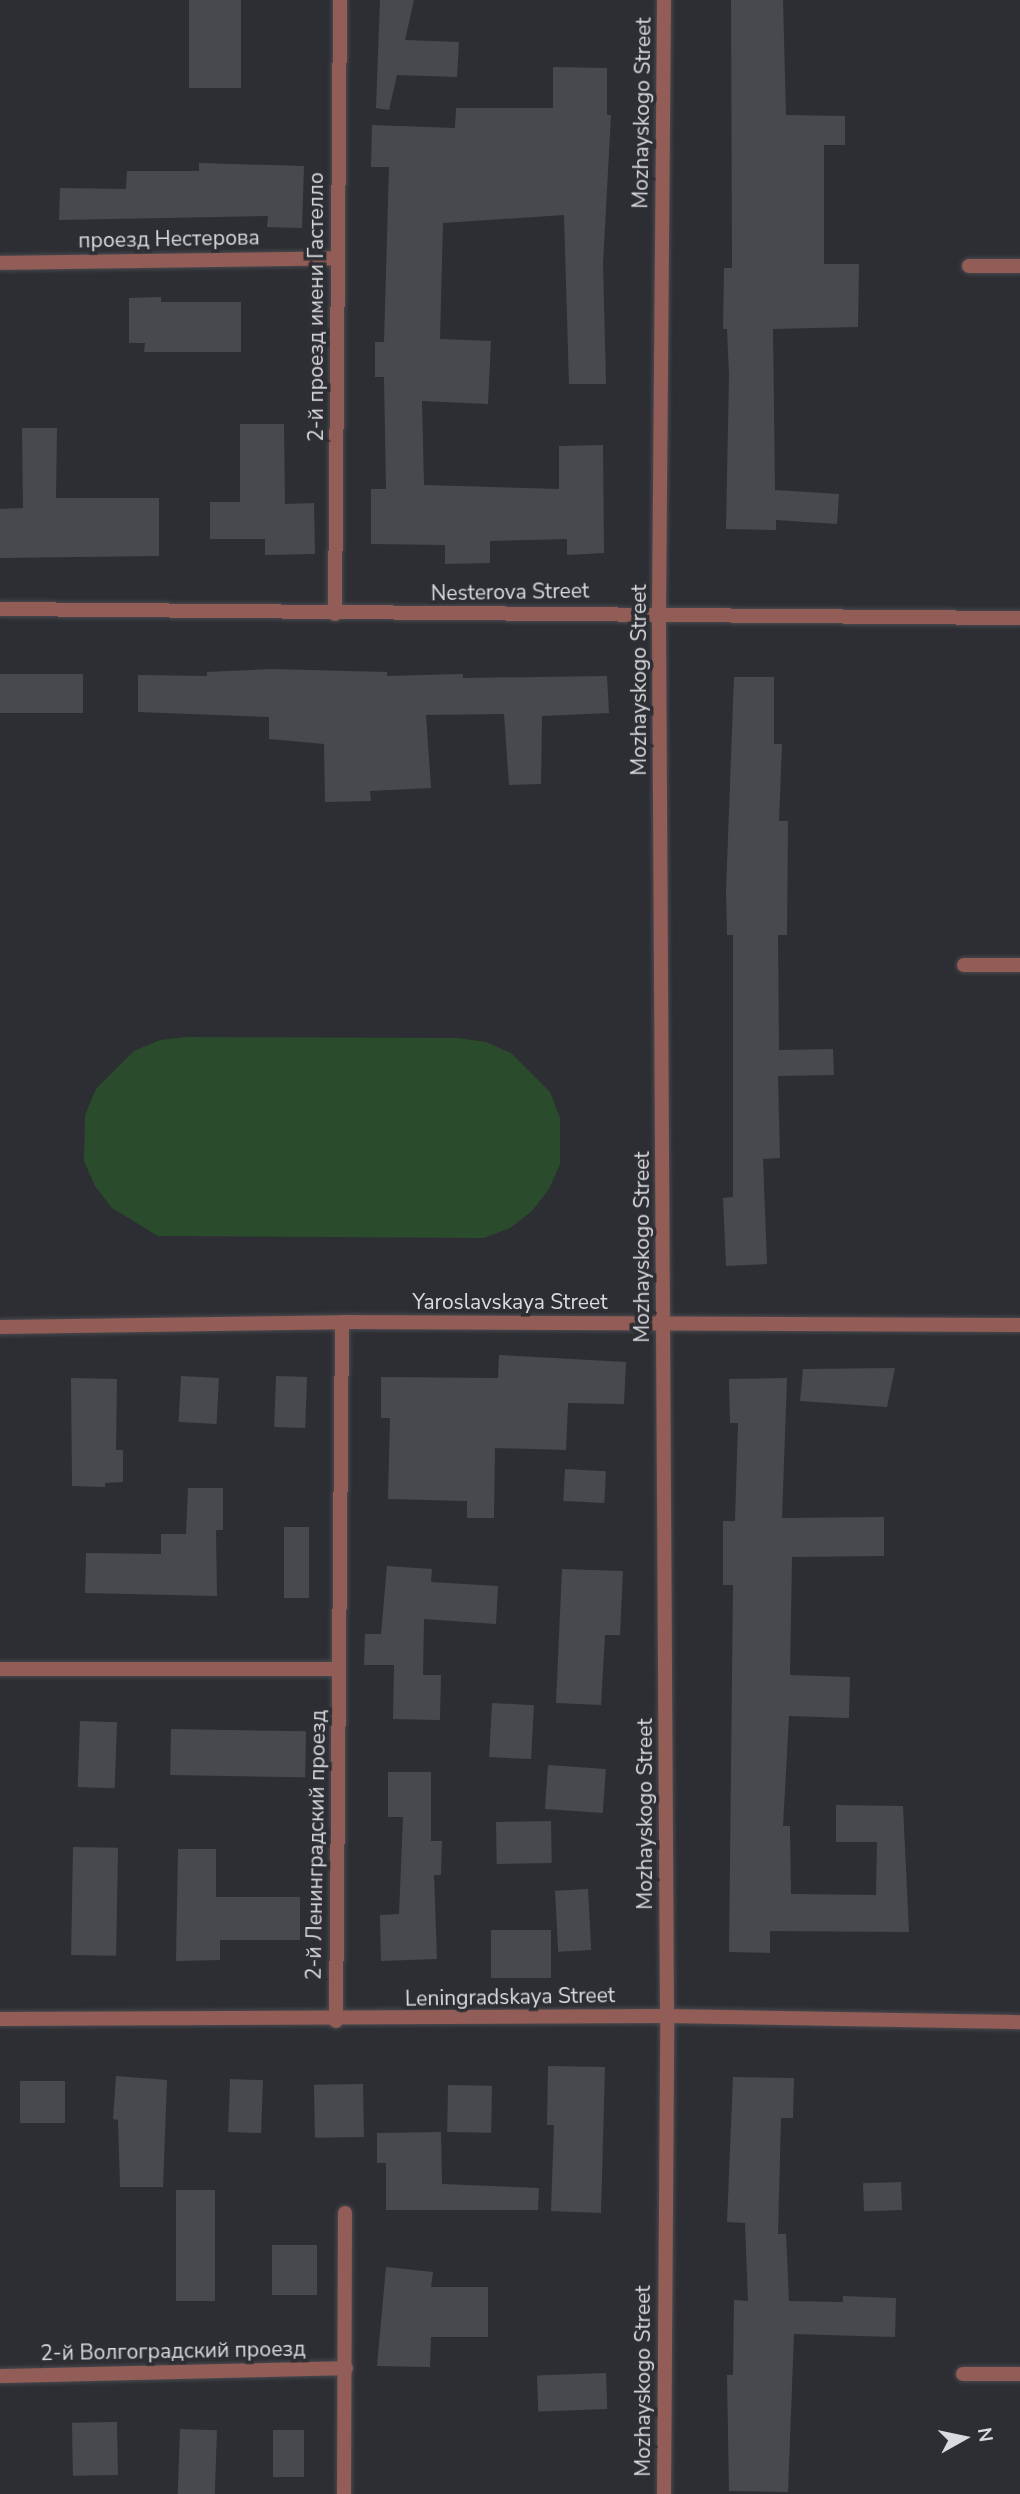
<!DOCTYPE html>
<html>
<head>
<meta charset="utf-8">
<style>
	body { margin:0 }
	#map { position:relative; width:1020px; height:2494px; overflow:hidden; background:#2d2e33; font-family:"Nunito Sans",sans-serif }
	div>[style] { position:absolute }
	[style*='--x'] { left:calc(var(--x)*1px); top:calc(var(--y)*1px); width:calc(var(--w)*1px); rotate:calc(var(--a)*1deg) }
	.green>* { inset:0; background:#2b4c2c }
	.building>* { inset:0; background:#48494f; transform-origin:0 0 }
	.roads { filter:drop-shadow(0 0 2px #494a4f) drop-shadow(0 0 2px #494a4f) }
	.minor>* { height:14px; margin:-7px; padding:0 7px; transform-origin:7px; border-radius:7px; background:#915d56 }
	.tertiary>* { height:14px; margin:-7px; padding:0 7px; transform-origin:7px; border-radius:7px; background:#915d56 }
	span { translate:-50% -50%; white-space:nowrap; text-align:center; line-height:1.15; -webkit-text-stroke:7px #2d2e33; paint-order:stroke }
	.street-label { font-size:21px; color:#dadbdf }
	.north { position:absolute; left:929px; top:2403px; width:70px; height:70px; -webkit-text-stroke:5px #2d2e33; paint-order:stroke; rotate:81deg; font-size:19px; font-weight:700; line-height:28px; text-align:center; color:#dadbdf }
	.north::after { content:''; display:block; margin:auto; width:24px; height:32px; background:#dadbdf; clip-path:polygon(50% 0,100% 100%,50% 72%,0 100%) }
</style>
</head>
<body>
<div id="map">
	<div class="green">
		<div style="clip-path:polygon(187px 1037px,458px 1038px,486px 1042px,511px 1053px,550px 1092px,560px 1118px,560px 1164px,549px 1189px,532px 1211px,510px 1228px,484px 1238px,158px 1236px,112px 1208px,95px 1186px,84px 1161px,85px 1115px,96px 1089px,134px 1051px,160px 1040px)"></div>
	</div>
	<div class="building">
		<div style="left:189px;top:0;width:52px;height:88px"></div>
		<div style="clip-path:polygon(380px 0,414px 0,405px 40px,459px 42px,457px 77px,397px 75px,389px 110px,376px 108px)"></div>
		<div style="clip-path:polygon(731px 0,783px 0,786px 115px,845px 116px,845px 145px,824px 145px,824px 264px,859px 264px,858px 327px,773px 329px,775px 490px,839px 494px,837px 524px,776px 520px,776px 530px,726px 529px,729px 375px,727px 329px,723px 329px,724px 268px,732px 268px)"></div>
		<div style="clip-path:polygon(553px 67px,607px 68px,607px 115px,611px 115px,603px 264px,606px 384px,569px 384px,564px 215px,443px 223px,440px 339px,491px 341px,488px 404px,422px 401px,424px 485px,559px 489px,559px 446px,603px 445px,604px 553px,567px 555px,567px 539px,490px 541px,490px 563px,445px 564px,445px 545px,371px 544px,371px 489px,386px 489px,384px 377px,375px 377px,375px 342px,384px 342px,389px 167px,371px 167px,372px 125px,455px 128px,456px 108px,553px 108px)"></div>
		<div style="clip-path:polygon(199px 163px,304px 166px,302px 228px,267px 227px,268px 216px,59px 220px,60px 188px,126px 189px,127px 171px,199px 171px)"></div>
		<div style="clip-path:polygon(161px 297px,161px 302px,241px 302px,241px 352px,144px 352px,145px 343px,129px 343px,129px 298px)"></div>
		<div style="clip-path:polygon(240px 424px,284px 424px,285px 504px,314px 503px,315px 554px,265px 555px,265px 539px,210px 539px,210px 502px,240px 502px)"></div>
		<div style="clip-path:polygon(22px 428px,57px 428px,56px 498px,159px 498px,159px 556px,0 558px,0 509px,23px 508px)"></div>
		<div style="clip-path:polygon(271px 669px,387px 672px,387px 676px,463px 674px,463px 678px,607px 676px,609px 713px,542px 716px,541px 784px,509px 785px,504px 714px,426px 715px,431px 788px,370px 791px,371px 801px,325px 802px,324px 744px,269px 739px,269px 717px,138px 712px,138px 675px,207px 676px,207px 672px)"></div>
		<div style="left:0;top:674px;width:83px;height:39px"></div>
		<div style="clip-path:polygon(734px 677px,774px 677px,774px 744px,782px 744px,779px 821px,788px 821px,787px 935px,778px 935px,779px 1050px,833px 1049px,834px 1075px,778px 1076px,780px 1158px,763px 1159px,767px 1264px,726px 1266px,723px 1198px,733px 1197px,733px 935px,727px 935px,726px 891px)"></div>
		<div style="clip-path:polygon(499px 1355px,626px 1362px,624px 1404px,568px 1403px,566px 1450px,495px 1448px,494px 1518px,467px 1518px,467px 1501px,388px 1499px,390px 1418px,381px 1418px,381px 1377px,498px 1378px)"></div>
		<div style="clip-path:polygon(895px 1368px,887px 1407px,800px 1401px,803px 1369px)"></div>
		<div style="left:181px;top:1376px;width:38px;height:46px;rotate:3deg"></div>
		<div style="left:276px;top:1376px;width:31px;height:51px;rotate:2deg"></div>
		<div style="clip-path:polygon(71px 1378px,117px 1379px,116px 1450px,123px 1450px,123px 1482px,105px 1483px,105px 1487px,72px 1486px)"></div>
		<div style="clip-path:polygon(787px 1378px,782px 1518px,884px 1517px,884px 1556px,792px 1557px,790px 1675px,850px 1677px,849px 1718px,789px 1716px,783px 1826px,790px 1826px,791px 1894px,876px 1895px,877px 1842px,836px 1842px,836px 1805px,903px 1806px,909px 1932px,770px 1931px,770px 1953px,729px 1952px,733px 1585px,723px 1585px,723px 1521px,735px 1521px,738px 1423px,730px 1423px,729px 1379px)"></div>
		<div style="left:565px;top:1469px;width:41px;height:32px;rotate:3deg"></div>
		<div style="clip-path:polygon(188px 1488px,223px 1488px,223px 1530px,216px 1530px,217px 1596px,85px 1593px,86px 1553px,161px 1554px,161px 1534px,186px 1534px)"></div>
		<div style="left:284px;top:1527px;width:25px;height:71px"></div>
		<div style="clip-path:polygon(387px 1566px,432px 1569px,431px 1582px,498px 1586px,496px 1624px,424px 1619px,423px 1675px,441px 1675px,440px 1720px,393px 1719px,394px 1665px,364px 1665px,365px 1634px,381px 1634px)"></div>
		<div style="clip-path:polygon(562px 1569px,623px 1571px,620px 1635px,605px 1635px,601px 1705px,556px 1703px)"></div>
		<div style="left:492px;top:1703px;width:42px;height:54px;rotate:3deg"></div>
		<div style="left:80px;top:1721px;width:37px;height:66px;rotate:2deg"></div>
		<div style="left:171px;top:1729px;width:135px;height:46px;rotate:1deg"></div>
		<div style="left:548px;top:1765px;width:58px;height:44px;rotate:4deg"></div>
		<div style="clip-path:polygon(388px 1772px,431px 1772px,431px 1841px,442px 1841px,441px 1875px,434px 1875px,437px 1959px,381px 1961px,380px 1915px,399px 1914px,403px 1817px,388px 1817px)"></div>
		<div style="left:551px;top:1821px;width:42px;height:55px;rotate:89deg"></div>
		<div style="left:73px;top:1847px;width:45px;height:108px;rotate:1deg"></div>
		<div style="clip-path:polygon(178px 1849px,216px 1849px,216px 1897px,300px 1897px,300px 1940px,220px 1940px,220px 1960px,176px 1961px)"></div>
		<div style="left:588px;top:1889px;width:61px;height:33px;rotate:87deg"></div>
		<div style="left:551px;top:1930px;width:48px;height:60px;rotate:90deg"></div>
		<div style="clip-path:polygon(548px 2066px,605px 2067px,601px 2213px,551px 2211px,554px 2125px,547px 2125px)"></div>
		<div style="clip-path:polygon(116px 2076px,167px 2080px,163px 2187px,120px 2187px,118px 2120px,113px 2119px)"></div>
		<div style="clip-path:polygon(733px 2077px,794px 2078px,793px 2118px,781px 2118px,778px 2234px,786px 2234px,789px 2301px,843px 2302px,843px 2296px,896px 2298px,895px 2337px,794px 2334px,788px 2492px,729px 2491px,727px 2375px,733px 2375px,734px 2300px,748px 2301px,745px 2223px,727px 2222px)"></div>
		<div style="left:230px;top:2079px;width:33px;height:53px;rotate:2deg"></div>
		<div style="left:20px;top:2081px;width:45px;height:42px"></div>
		<div style="left:363px;top:2084px;width:53px;height:49px;rotate:89deg"></div>
		<div style="left:448px;top:2085px;width:44px;height:47px;rotate:1deg"></div>
		<div style="clip-path:polygon(441px 2132px,442px 2184px,539px 2188px,538px 2210px,386px 2210px,386px 2163px,377px 2163px,377px 2133px)"></div>
		<div style="left:901px;top:2182px;width:28px;height:38px;rotate:88deg"></div>
		<div style="left:176px;top:2190px;width:39px;height:111px"></div>
		<div style="left:272px;top:2245px;width:45px;height:50px"></div>
		<div style="clip-path:polygon(386px 2267px,433px 2272px,431px 2287px,488px 2287px,488px 2337px,431px 2337px,430px 2367px,377px 2366px)"></div>
		<div style="left:606px;top:2373px;width:36px;height:69px;rotate:88deg"></div>
		<div style="left:117px;top:2422px;width:53px;height:45px;rotate:89deg"></div>
		<div style="left:180px;top:2429px;width:37px;height:65px;rotate:2deg"></div>
		<div style="left:273px;top:2430px;width:31px;height:47px"></div>
	</div>
	<div class="roads">
		<div class="minor">
			<div style="--x:0;--y:263;--w:338;--a:-0.8"></div>
			<div style="--x:969;--y:266;--w:51;--a:0"></div>
			<div style="--x:0;--y:609;--w:1020;--a:0.51"></div>
			<div style="--x:335;--y:614;--w:614;--a:-89.53"></div>
			<div style="--x:964;--y:965;--w:56;--a:0"></div>
			<div style="--x:0;--y:1669;--w:339;--a:0"></div>
			<div style="--x:0;--y:2019;--w:667;--a:-0.26"></div>
			<div style="--x:667;--y:2016;--w:353;--a:1"></div>
			<div style="--x:336;--y:2021;--w:699;--a:-89.51"></div>
			<div style="--x:963;--y:2374;--w:57;--a:0"></div>
			<div style="--x:0;--y:2376;--w:346;--a:-1.3"></div>
			<div style="--x:344;--y:2494;--w:281;--a:-89.8"></div>
			<div style="--x:664;--y:2494;--w:478;--a:-89.6"></div>
			<div style="--x:667;--y:2016;--w:1404;--a:-90.33"></div>
			<div style="--x:659;--y:612;--w:612;--a:-89.53"></div>
		</div>
		<div class="tertiary">
			<div style="--x:0;--y:1327;--w:342;--a:-0.8"></div>
			<div style="--x:342;--y:1322;--w:678;--a:0.25"></div>
		</div>
	</div>
	<div class="street-label">
		<span style="left:642px;top:113px;rotate:-89deg">Mozhayskogo Street</span>
		<span style="left:169px;top:239px;rotate:-1deg">проезд Нестерова</span>
		<span style="left:316px;top:307px;rotate:-90deg">2-й проезд имени Гастелло</span>
		<span style="left:510px;top:592px;rotate:-1deg">Nesterova Street</span>
		<span style="left:639px;top:680px;rotate:-90deg">Mozhayskogo Street</span>
		<span style="left:642px;top:1247px;rotate:-90deg">Mozhayskogo Street</span>
		<span style="left:510px;top:1302px">Yaroslavskaya Street</span>
		<span style="left:645px;top:1814px;rotate:-90deg">Mozhayskogo Street</span>
		<span style="left:316px;top:1845px;rotate:-89deg">2-й Ленинградский проезд</span>
		<span style="left:510px;top:1997px;rotate:-1deg">Leningradskaya Street</span>
		<span style="left:173px;top:2351px;rotate:-1deg">2-й Волгоградский проезд</span>
		<span style="left:643px;top:2381px;rotate:-90deg">Mozhayskogo Street</span>
	</div>
	<div class="north">N</div>
</div>
</body>
</html>
